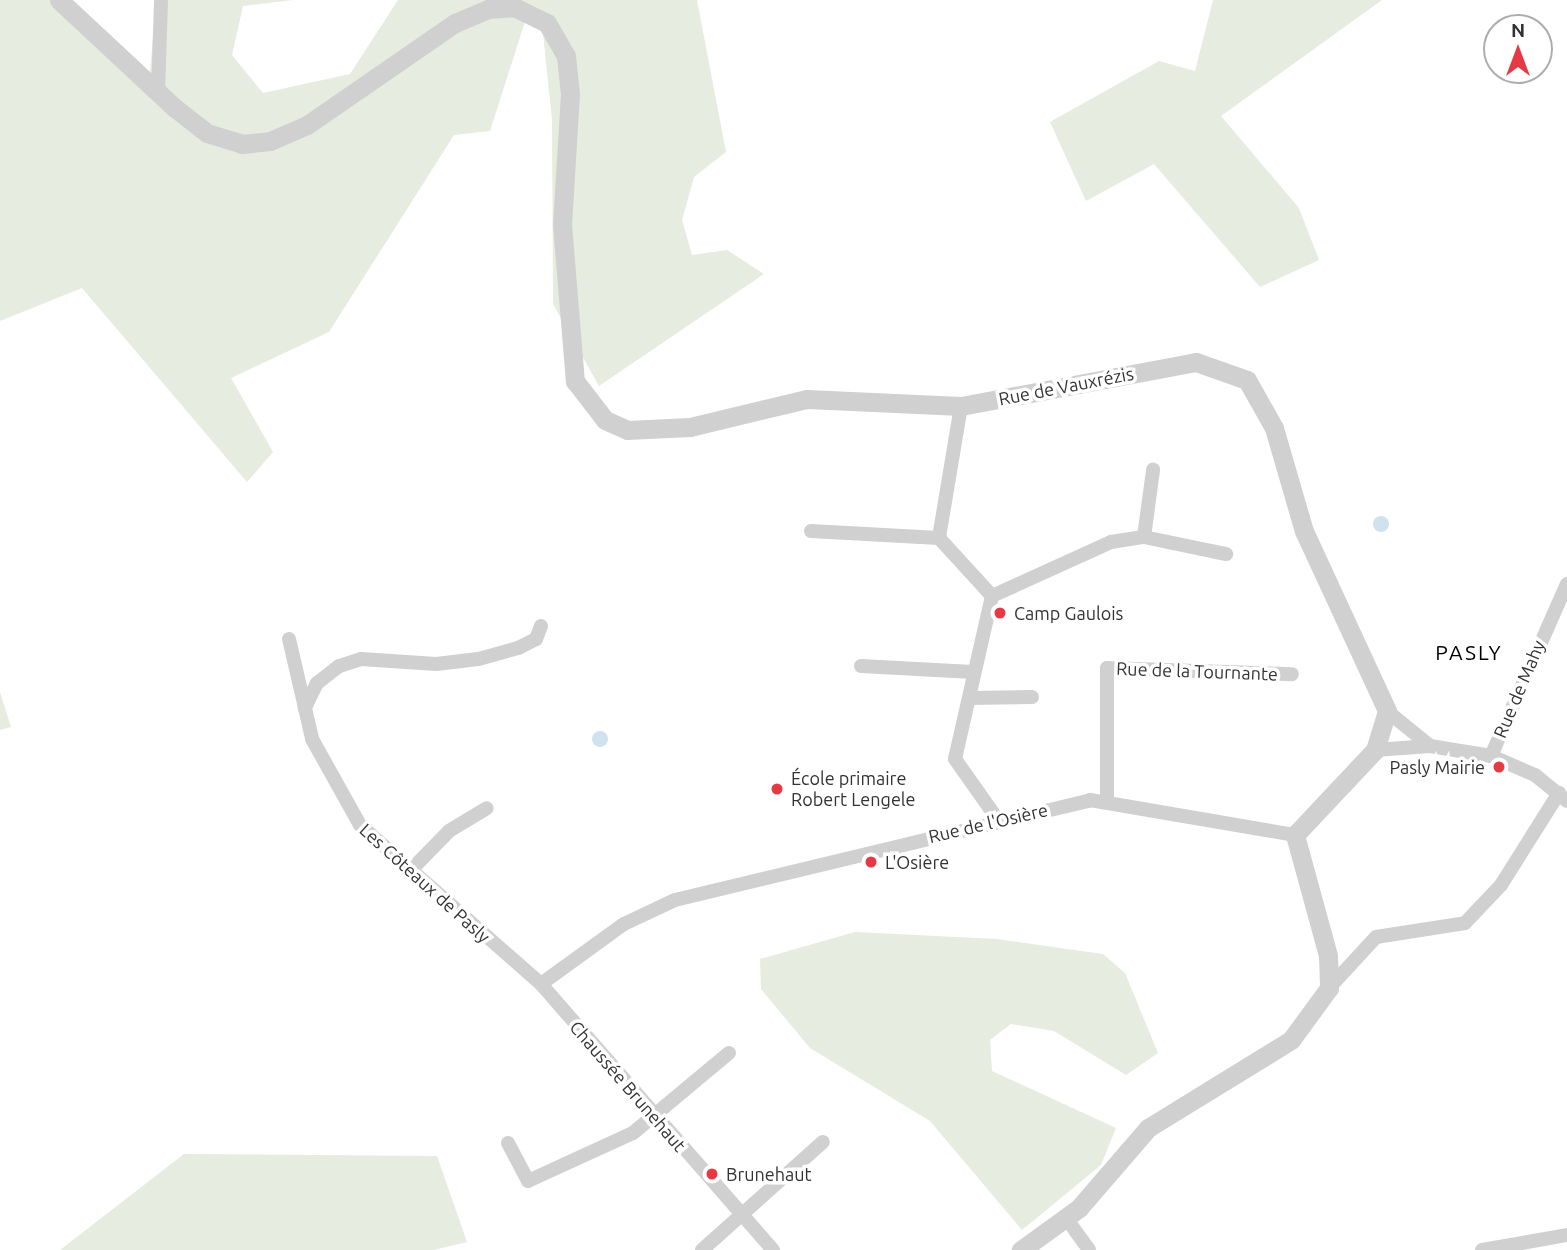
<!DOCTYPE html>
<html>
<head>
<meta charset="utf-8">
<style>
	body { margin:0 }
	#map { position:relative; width:1567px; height:1250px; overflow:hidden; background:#fff; font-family:Ubuntu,sans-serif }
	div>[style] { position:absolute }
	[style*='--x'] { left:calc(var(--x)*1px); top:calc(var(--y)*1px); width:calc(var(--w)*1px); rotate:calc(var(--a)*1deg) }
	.green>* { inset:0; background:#e6ecdf }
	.water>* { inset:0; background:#cfe2ee }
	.round { border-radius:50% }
	.minor>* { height:14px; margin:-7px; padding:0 7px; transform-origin:7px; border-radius:7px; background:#d0d0d0 }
	.tertiary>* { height:19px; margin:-9.5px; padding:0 9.5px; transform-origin:9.5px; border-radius:9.5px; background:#d0d0d0 }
	.dots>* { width:19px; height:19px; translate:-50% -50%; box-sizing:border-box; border:4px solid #fff; border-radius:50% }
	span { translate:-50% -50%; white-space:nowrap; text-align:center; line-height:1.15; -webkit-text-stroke:7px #fff; paint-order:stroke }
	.street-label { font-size:18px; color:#333 }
	.poi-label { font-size:18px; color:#333 }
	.left { translate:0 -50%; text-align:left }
	.right { translate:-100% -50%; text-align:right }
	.quarter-label { font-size:21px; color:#000; letter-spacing:2px }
	.north { position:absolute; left:1483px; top:14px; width:70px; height:70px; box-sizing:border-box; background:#fff; border:2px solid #adadad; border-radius:50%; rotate:0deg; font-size:19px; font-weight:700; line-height:28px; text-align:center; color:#333 }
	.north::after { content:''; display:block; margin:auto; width:24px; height:32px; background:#e63946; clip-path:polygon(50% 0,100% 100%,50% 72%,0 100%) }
</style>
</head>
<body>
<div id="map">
	<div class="green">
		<div style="clip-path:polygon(0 0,64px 0,149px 85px,156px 0,293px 0,243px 6px,232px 55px,263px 93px,350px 74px,398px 0,697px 0,726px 152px,694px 177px,682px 220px,692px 255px,727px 250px,764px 274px,599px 386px,553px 304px,552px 120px,542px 24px,528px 12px,490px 131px,454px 135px,329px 332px,231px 378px,273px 452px,247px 482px,82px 288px,0 321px)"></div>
		<div style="clip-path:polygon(1213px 0,1382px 0,1221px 116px,1299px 208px,1319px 260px,1260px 287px,1154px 164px,1086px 201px,1050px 122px,1159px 61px,1195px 71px)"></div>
		<div style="clip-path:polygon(0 692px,11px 727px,0 730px)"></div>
		<div style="clip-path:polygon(855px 932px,997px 939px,1103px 954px,1125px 973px,1158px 1053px,1126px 1075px,1054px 1031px,1011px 1024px,990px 1040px,992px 1071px,1116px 1128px,1101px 1165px,1022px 1230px,930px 1121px,810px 1048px,761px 989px,760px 959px)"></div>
		<div style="clip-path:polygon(184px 1154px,437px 1156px,467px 1242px,434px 1250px,60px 1250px)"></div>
	</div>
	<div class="water">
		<div class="round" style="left:1373px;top:516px;width:16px;height:16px"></div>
		<div class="round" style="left:592px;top:731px;width:16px;height:16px"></div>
	</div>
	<div class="minor">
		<div style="--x:158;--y:92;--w:92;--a:-88.1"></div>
		<div style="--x:961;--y:406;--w:134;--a:99.5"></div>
		<div style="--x:939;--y:538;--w:79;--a:47.6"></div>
		<div style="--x:992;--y:596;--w:167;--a:102.8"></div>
		<div style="--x:955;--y:759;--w:75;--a:54.8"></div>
		<div style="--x:811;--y:531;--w:128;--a:3.1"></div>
		<div style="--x:1144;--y:537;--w:68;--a:-82.3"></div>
		<div style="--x:992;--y:596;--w:131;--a:-24.4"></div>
		<div style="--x:1111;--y:542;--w:33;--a:-9"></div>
		<div style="--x:1144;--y:537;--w:84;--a:11.7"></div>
		<div style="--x:541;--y:626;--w:14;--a:111"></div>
		<div style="--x:536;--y:639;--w:20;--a:153"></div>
		<div style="--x:518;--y:648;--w:41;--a:164.6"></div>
		<div style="--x:478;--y:659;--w:42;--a:173.2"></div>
		<div style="--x:436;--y:664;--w:75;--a:-176.2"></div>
		<div style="--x:361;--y:659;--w:23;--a:162"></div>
		<div style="--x:339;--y:666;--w:28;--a:142"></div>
		<div style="--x:317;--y:683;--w:28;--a:116"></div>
		<div style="--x:305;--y:708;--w:32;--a:77"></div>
		<div style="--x:312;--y:739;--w:98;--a:60.8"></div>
		<div style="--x:360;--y:825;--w:241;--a:41.3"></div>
		<div style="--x:541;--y:984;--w:353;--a:48.9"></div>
		<div style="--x:289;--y:639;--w:71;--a:76.9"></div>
		<div style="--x:861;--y:666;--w:112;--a:3.1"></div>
		<div style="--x:969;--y:698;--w:63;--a:-0.9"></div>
		<div style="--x:1387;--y:711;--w:55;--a:39.1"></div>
		<div style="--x:1375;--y:750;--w:55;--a:-4.2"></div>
		<div style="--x:1430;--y:746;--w:62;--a:9.3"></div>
		<div style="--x:1491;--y:756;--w:48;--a:23.4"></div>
		<div style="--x:1535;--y:775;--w:41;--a:39.1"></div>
		<div style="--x:1491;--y:756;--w:188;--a:-66.2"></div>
		<div style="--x:1107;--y:799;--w:131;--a:-90"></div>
		<div style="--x:1107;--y:668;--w:185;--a:1.9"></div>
		<div style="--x:411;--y:870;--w:54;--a:-45.7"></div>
		<div style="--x:449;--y:831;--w:44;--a:-31.2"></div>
		<div style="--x:541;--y:984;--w:102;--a:-35.9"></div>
		<div style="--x:624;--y:924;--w:56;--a:-25.2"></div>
		<div style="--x:675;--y:900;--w:427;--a:-13.5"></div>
		<div style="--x:1090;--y:800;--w:208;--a:9.7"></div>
		<div style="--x:1329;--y:988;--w:69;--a:-47.3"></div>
		<div style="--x:1376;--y:937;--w:90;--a:-8.9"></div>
		<div style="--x:1465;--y:923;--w:52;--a:-46.5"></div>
		<div style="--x:1501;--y:885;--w:109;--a:-57.8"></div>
		<div style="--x:508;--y:1143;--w:43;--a:62.2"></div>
		<div style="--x:528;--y:1181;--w:115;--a:-24.6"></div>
		<div style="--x:633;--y:1133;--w:125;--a:-39.8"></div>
		<div style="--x:1066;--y:1218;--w:39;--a:54"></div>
		<div style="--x:702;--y:1250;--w:162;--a:-41.8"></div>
		<div style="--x:1482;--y:1250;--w:86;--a:-10"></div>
	</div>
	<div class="tertiary">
		<div style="--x:59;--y:0;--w:158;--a:43"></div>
		<div style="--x:175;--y:108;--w:41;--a:38"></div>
		<div style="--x:207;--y:133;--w:37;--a:17"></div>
		<div style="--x:242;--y:144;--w:28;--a:-6"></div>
		<div style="--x:270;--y:141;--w:40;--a:-23.4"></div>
		<div style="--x:307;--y:125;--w:180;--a:-34.6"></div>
		<div style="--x:455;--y:23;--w:36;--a:-23"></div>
		<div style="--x:488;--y:9;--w:26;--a:-4"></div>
		<div style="--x:514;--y:7;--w:37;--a:26"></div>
		<div style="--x:547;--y:23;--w:38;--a:60"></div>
		<div style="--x:566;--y:56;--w:38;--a:84"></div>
		<div style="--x:570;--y:94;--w:130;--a:93.5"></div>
		<div style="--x:562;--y:224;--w:158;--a:85.3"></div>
		<div style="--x:575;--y:381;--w:49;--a:52.4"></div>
		<div style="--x:605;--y:420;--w:24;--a:24"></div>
		<div style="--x:627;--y:430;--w:63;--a:-2.7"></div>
		<div style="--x:690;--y:427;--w:120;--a:-13.5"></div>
		<div style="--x:807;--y:399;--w:154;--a:2.6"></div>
		<div style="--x:961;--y:406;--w:239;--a:-10.6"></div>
		<div style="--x:1196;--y:362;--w:54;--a:19.4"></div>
		<div style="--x:1247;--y:380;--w:55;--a:60.6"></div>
		<div style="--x:1274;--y:428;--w:107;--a:73.8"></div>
		<div style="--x:1304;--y:531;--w:198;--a:65.2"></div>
		<div style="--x:1387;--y:711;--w:41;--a:107.1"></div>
		<div style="--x:1375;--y:750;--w:117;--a:133.3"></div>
		<div style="--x:1295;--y:835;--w:125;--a:74.7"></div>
		<div style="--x:1328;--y:956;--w:32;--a:88"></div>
		<div style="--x:1329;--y:988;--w:64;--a:126.2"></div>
		<div style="--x:1291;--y:1040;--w:168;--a:148.4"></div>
		<div style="--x:1148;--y:1128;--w:106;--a:130.8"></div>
		<div style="--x:1079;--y:1208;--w:72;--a:144.1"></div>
	</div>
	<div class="dots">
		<div style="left:1000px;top:613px;background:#e63946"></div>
		<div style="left:1499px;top:767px;background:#e63946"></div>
		<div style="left:777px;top:789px;background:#e63946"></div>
		<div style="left:871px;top:862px;background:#e63946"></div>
		<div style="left:712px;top:1174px;background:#e63946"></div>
	</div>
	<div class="street-label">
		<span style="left:1066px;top:386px;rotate:-11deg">Rue de Vauxrézis</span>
		<span style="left:1197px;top:671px;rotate:2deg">Rue de la Tournante</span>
		<span style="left:1519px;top:689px;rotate:-67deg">Rue de Mahy</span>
		<span style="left:988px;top:823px;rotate:-13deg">Rue de l'Osière</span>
		<span style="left:425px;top:883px;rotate:42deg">Les Côteaux de Pasly</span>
		<span style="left:628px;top:1086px;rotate:49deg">Chaussée Brunehaut</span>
	</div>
	<div class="poi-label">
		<span class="left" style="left:1014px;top:613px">Camp Gaulois</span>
		<span class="right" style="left:1485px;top:767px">Pasly Mairie</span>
		<span class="left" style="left:791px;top:789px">École primaire<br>Robert Lengele</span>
		<span class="left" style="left:885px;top:862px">L'Osière</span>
		<span class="left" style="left:726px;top:1174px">Brunehaut</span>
	</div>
	<div class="quarter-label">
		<span style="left:1469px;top:652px">PASLY</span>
	</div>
	<div class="north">N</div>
</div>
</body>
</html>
